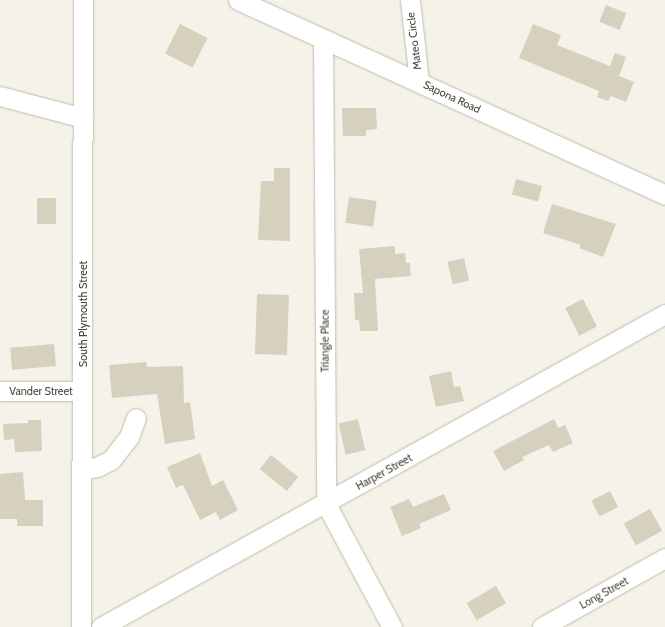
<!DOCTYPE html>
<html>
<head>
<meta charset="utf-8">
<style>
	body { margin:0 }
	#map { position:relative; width:665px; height:627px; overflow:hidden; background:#f5f3e9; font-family:Cabin,sans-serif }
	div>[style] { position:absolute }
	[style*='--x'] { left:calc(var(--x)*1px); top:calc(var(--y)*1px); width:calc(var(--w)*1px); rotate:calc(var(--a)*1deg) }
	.building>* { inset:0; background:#d6d0be; transform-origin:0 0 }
	.roads { filter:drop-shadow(0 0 1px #c0bcab) drop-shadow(0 0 1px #c0bcab) }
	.minor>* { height:19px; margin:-9.5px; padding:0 9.5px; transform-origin:9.5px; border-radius:9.5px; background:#fff }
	span { translate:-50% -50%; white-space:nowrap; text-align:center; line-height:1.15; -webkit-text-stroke:4px #fff; paint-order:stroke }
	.street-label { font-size:11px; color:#484437 }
</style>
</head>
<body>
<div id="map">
	<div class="building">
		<div style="left:606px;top:5px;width:22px;height:18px;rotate:22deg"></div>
		<div style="left:180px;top:24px;width:31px;height:33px;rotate:27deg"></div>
		<div style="clip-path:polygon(533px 24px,561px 35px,557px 45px,610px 66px,615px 53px,626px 57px,619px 76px,634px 82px,626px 102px,611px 96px,608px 101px,597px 97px,599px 91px,519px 58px)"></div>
		<div style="clip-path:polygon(342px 108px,376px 108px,377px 129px,366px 130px,366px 136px,343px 136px)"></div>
		<div style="clip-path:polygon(274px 168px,290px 168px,290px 241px,258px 240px,261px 181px,274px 181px)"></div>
		<div style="left:516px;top:179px;width:27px;height:16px;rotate:15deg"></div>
		<div style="left:349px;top:197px;width:28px;height:26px;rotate:8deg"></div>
		<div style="left:37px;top:198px;width:19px;height:26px"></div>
		<div style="clip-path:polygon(552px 204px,616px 224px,603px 257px,579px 248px,581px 245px,543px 233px)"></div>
		<div style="clip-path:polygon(395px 246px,395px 254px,405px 253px,406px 263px,410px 263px,411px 276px,375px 279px,378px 331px,360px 331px,359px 320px,355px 320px,354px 293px,363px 293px,359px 249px)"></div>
		<div style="left:464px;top:258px;width:23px;height:17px;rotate:77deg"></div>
		<div style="left:257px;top:294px;width:32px;height:60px;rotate:2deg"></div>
		<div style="left:583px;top:299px;width:31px;height:20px;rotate:63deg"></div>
		<div style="left:54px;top:344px;width:22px;height:44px;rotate:85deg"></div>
		<div style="clip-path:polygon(146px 362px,147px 367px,183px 366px,184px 403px,190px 402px,195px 439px,165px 444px,157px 394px,112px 398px,109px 365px)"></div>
		<div style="clip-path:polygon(451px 371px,454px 387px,460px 386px,464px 401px,436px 407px,429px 376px)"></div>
		<div style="left:358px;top:419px;width:32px;height:20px;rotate:77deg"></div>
		<div style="clip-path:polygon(554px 419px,558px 428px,565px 425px,573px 443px,553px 452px,549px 445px,522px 457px,524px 460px,504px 471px,493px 451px)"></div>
		<div style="clip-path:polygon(28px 420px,41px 420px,42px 451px,15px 452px,14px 439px,4px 440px,3px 424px,28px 423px)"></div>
		<div style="clip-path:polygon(200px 453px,212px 486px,223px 480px,238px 510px,220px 520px,216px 512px,200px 520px,183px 485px,176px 488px,167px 467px)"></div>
		<div style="left:271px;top:455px;width:35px;height:18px;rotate:39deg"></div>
		<div style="clip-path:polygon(23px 472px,25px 500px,43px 500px,43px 526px,17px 526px,17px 519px,0 519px,0 474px)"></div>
		<div style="left:610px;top:491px;width:18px;height:21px;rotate:63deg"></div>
		<div style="clip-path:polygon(444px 494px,451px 510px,419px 524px,421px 528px,402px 536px,390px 507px,409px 499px,413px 507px)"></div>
		<div style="left:650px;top:509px;width:25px;height:30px;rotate:61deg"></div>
		<div style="left:496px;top:586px;width:20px;height:34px;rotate:60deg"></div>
	</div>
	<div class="roads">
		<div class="minor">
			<div style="--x:238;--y:0;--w:469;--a:24.5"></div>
			<div style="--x:410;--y:0;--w:82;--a:83.7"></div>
			<div style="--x:323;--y:39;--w:465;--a:89.6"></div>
			<div style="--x:326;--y:504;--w:140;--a:61.8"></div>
			<div style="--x:0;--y:96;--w:86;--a:14.8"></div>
			<div style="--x:0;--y:391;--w:82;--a:0"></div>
			<div style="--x:81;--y:470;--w:16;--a:-11"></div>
			<div style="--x:97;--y:467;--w:16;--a:-27"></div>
			<div style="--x:111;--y:460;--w:29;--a:-52"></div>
			<div style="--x:129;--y:437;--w:20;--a:-70"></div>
			<div style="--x:81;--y:627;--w:627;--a:-89.82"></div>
			<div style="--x:101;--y:627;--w:645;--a:-29.03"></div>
			<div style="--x:542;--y:627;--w:141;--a:-29.3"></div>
		</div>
	</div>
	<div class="street-label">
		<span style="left:414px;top:41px;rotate:-97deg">Mateo Circle</span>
		<span style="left:452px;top:97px;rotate:25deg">Sapona Road</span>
		<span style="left:83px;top:314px;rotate:-90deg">South Plymouth Street</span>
		<span style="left:325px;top:341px;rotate:-90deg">Triangle Place</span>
		<span style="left:41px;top:391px">Vander Street</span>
		<span style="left:384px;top:472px;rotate:-29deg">Harper Street</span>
		<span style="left:604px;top:593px;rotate:-29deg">Long Street</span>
	</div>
</div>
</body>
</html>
